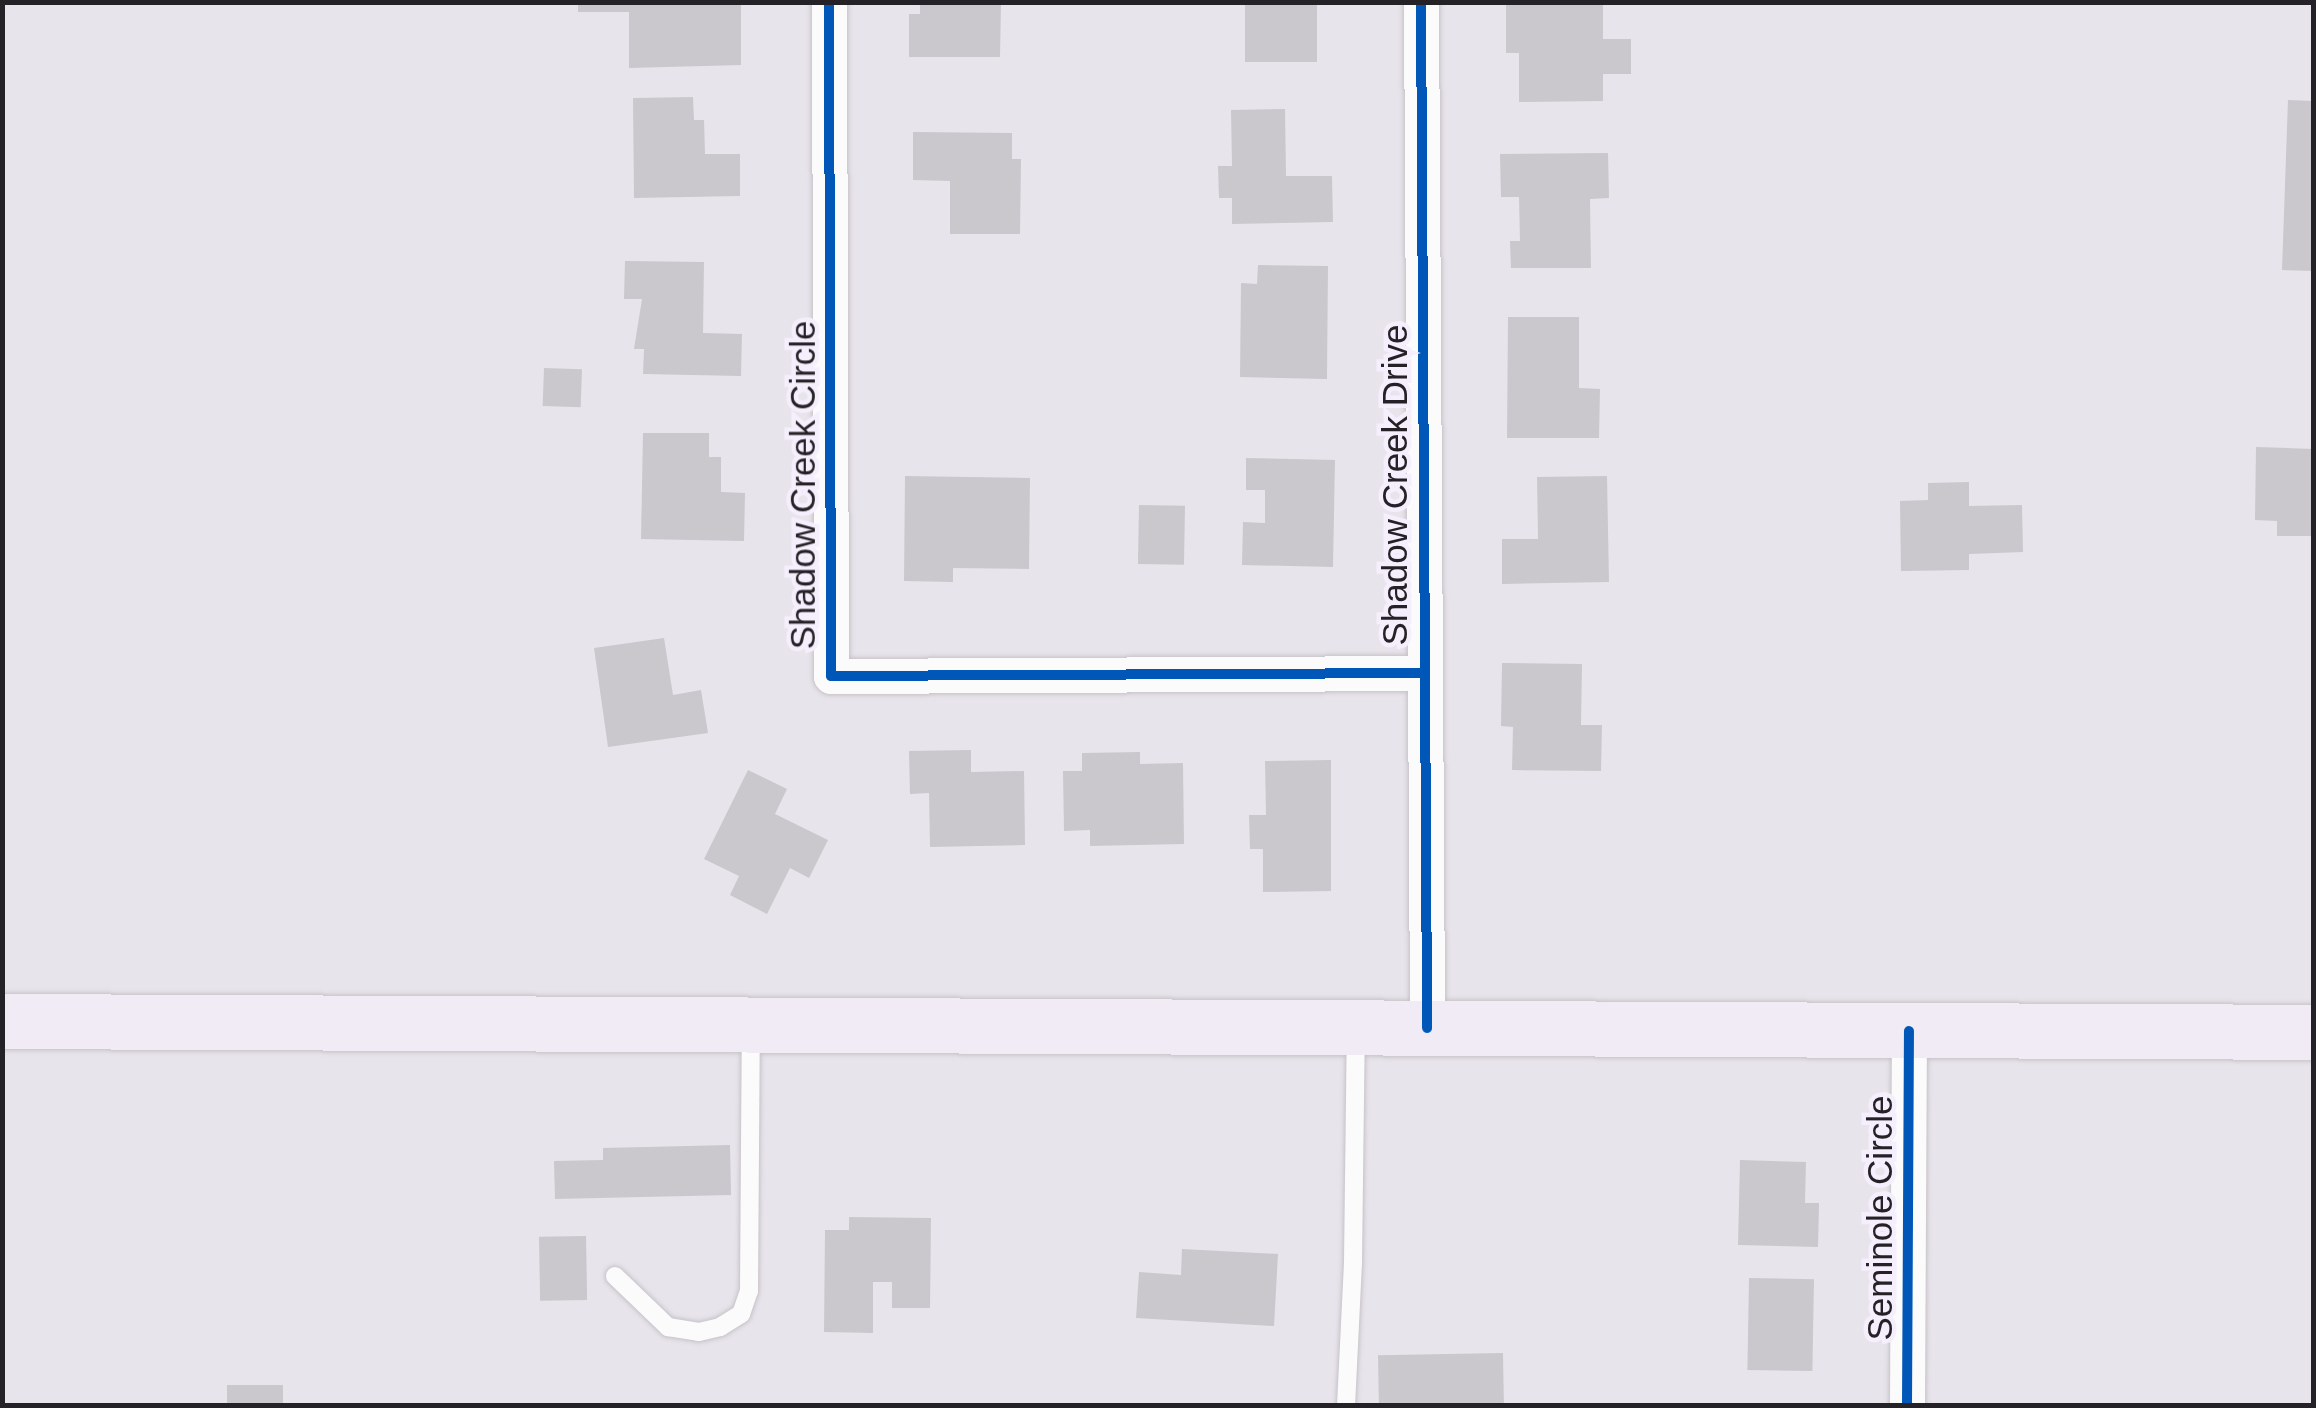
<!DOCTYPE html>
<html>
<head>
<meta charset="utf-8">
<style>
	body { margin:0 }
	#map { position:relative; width:2316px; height:1408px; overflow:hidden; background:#e8e4eb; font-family:Helvetica,sans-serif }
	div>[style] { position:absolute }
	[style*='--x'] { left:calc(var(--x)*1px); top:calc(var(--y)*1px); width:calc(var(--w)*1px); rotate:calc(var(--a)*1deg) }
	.building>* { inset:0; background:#cac7cd; transform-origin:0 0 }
	.roads { filter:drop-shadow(0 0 2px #c6c2c8) drop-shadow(0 0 2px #c6c2c8) }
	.service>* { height:18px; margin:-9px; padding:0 9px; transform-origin:9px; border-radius:9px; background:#fcfbfc }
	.minor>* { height:35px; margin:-17.5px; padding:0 17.5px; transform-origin:17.5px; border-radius:17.5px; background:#fcfbfc }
	.primary>* { height:55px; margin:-27.5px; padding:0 27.5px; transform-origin:27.5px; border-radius:27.5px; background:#f0ebf4 }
	.cycleway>* { height:10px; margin:-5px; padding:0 5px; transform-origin:5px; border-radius:5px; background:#0057b8 }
	span { translate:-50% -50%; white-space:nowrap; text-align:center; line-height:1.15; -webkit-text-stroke:9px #f5eefc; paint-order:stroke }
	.street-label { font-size:35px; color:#242227 }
	.frame { position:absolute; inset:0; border:5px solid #242227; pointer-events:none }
</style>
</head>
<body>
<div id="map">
	<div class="building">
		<div style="clip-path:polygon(578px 2px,741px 2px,741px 65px,629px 68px,629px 12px,578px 12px)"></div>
		<div style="clip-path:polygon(920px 2px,1001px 2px,1000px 57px,909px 57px,909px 14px,920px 14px)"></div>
		<div style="left:1245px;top:2px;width:72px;height:60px"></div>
		<div style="clip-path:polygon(1506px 3px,1603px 3px,1603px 39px,1631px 39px,1631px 74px,1603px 74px,1603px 101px,1519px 102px,1519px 53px,1506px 53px)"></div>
		<div style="clip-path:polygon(693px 97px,694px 120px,704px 120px,705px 154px,740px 154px,740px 196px,634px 198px,633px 98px)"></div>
		<div style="clip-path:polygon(2288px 100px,2314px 101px,2314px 271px,2282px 270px)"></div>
		<div style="clip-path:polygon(1285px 109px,1286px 176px,1332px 176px,1333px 222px,1232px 224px,1232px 198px,1219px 198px,1218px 166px,1232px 166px,1231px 110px)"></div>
		<div style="clip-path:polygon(913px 132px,1012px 133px,1012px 159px,1021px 159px,1020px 234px,950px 234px,950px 181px,913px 180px)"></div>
		<div style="clip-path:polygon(1608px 153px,1609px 198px,1590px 199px,1591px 268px,1511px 268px,1510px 241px,1520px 241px,1519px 197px,1501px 197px,1500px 154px)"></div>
		<div style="clip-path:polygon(625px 261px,704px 262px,703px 333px,742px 334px,741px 376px,643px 374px,644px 349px,634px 349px,642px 299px,624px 299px)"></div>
		<div style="clip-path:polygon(1258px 265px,1328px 266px,1327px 379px,1240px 377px,1241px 283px,1257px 284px)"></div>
		<div style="clip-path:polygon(1508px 317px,1579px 317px,1579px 388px,1600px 389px,1599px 438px,1507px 438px)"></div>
		<div style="left:544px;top:368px;width:38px;height:38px;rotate:2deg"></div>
		<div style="clip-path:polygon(643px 433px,709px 433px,709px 457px,721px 457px,721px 492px,745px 493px,744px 541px,641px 539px)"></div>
		<div style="clip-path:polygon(2256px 447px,2314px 449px,2314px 536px,2277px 536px,2277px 521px,2255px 520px)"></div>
		<div style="clip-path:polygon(1246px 458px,1335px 460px,1333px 567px,1242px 565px,1243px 522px,1265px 523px,1265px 490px,1246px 490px)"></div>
		<div style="clip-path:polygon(905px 476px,1030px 478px,1029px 569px,953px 568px,953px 582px,904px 581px)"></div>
		<div style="clip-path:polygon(1607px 476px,1609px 582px,1502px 584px,1502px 539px,1538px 539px,1537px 477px)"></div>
		<div style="clip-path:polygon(1969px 482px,1969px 506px,2022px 505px,2023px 552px,1969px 554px,1969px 570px,1901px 571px,1900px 501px,1928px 500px,1928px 483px)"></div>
		<div style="left:1139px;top:505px;width:46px;height:59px;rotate:1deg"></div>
		<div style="clip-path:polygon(664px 638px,673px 695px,701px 690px,708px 733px,608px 747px,594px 648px)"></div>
		<div style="clip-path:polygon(1502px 663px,1582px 664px,1581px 725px,1602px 725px,1601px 771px,1512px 770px,1513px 727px,1501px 726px)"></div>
		<div style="clip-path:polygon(971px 750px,971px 772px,1024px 771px,1025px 845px,930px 847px,929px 793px,910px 794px,909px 751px)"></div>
		<div style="clip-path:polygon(1140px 752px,1140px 764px,1183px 763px,1184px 844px,1090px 846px,1090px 830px,1064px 831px,1063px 771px,1082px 771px,1082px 753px)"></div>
		<div style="clip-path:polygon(1331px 760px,1331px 891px,1263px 892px,1263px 849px,1250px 849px,1249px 815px,1266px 815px,1265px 761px)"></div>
		<div style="clip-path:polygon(748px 770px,787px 789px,775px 814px,828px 840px,809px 878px,790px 868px,767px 914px,730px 895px,739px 876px,704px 859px)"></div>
		<div style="clip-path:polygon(730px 1145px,731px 1195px,555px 1199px,554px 1161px,603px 1160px,603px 1148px)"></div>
		<div style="clip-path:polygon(1740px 1160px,1806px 1162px,1805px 1203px,1819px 1203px,1818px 1247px,1738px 1245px)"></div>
		<div style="clip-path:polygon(849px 1217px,931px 1218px,930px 1308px,892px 1308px,892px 1282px,873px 1282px,873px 1333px,824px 1332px,825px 1230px,849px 1230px)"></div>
		<div style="left:586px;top:1236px;width:64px;height:47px;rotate:89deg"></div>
		<div style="clip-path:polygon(1182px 1249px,1278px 1254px,1274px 1326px,1136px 1318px,1139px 1272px,1181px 1275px)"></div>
		<div style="left:1749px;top:1278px;width:65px;height:92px;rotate:1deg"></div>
		<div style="left:1503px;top:1353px;width:53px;height:125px;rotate:89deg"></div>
		<div style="left:227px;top:1385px;width:56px;height:21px"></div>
	</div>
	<div class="roads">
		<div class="service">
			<div style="--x:615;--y:1276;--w:74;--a:43.9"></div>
			<div style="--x:668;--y:1327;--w:31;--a:9"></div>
			<div style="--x:699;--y:1332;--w:22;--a:-13"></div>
			<div style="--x:720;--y:1327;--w:25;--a:-32"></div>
			<div style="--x:741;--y:1314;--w:24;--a:-71"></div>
			<div style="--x:749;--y:1291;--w:261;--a:-89.6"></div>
			<div style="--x:1346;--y:1406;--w:144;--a:-87.2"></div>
			<div style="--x:1353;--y:1262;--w:231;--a:-89.3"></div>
		</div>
		<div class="minor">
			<div style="--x:829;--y:2;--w:674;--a:89.83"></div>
			<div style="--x:831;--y:676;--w:592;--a:-0.29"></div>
			<div style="--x:1421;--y:2;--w:1026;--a:89.66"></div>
			<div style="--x:1907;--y:1406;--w:375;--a:-89.7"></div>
		</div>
		<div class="primary">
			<div style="--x:2;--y:1021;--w:2312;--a:0.27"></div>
		</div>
	</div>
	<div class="cycleway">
		<div style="--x:829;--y:2;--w:674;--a:89.83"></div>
		<div style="--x:831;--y:676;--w:592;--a:-0.29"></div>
		<div style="--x:1421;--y:2;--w:1026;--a:89.66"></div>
		<div style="--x:1907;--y:1406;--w:375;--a:-89.7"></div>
	</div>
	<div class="street-label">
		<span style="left:803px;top:485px;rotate:-90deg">Shadow Creek Circle</span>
		<span style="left:1395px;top:485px;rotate:-90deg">Shadow Creek Drive</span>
		<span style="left:1880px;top:1218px;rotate:-90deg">Seminole Circle</span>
	</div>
	<div class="frame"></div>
</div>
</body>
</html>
